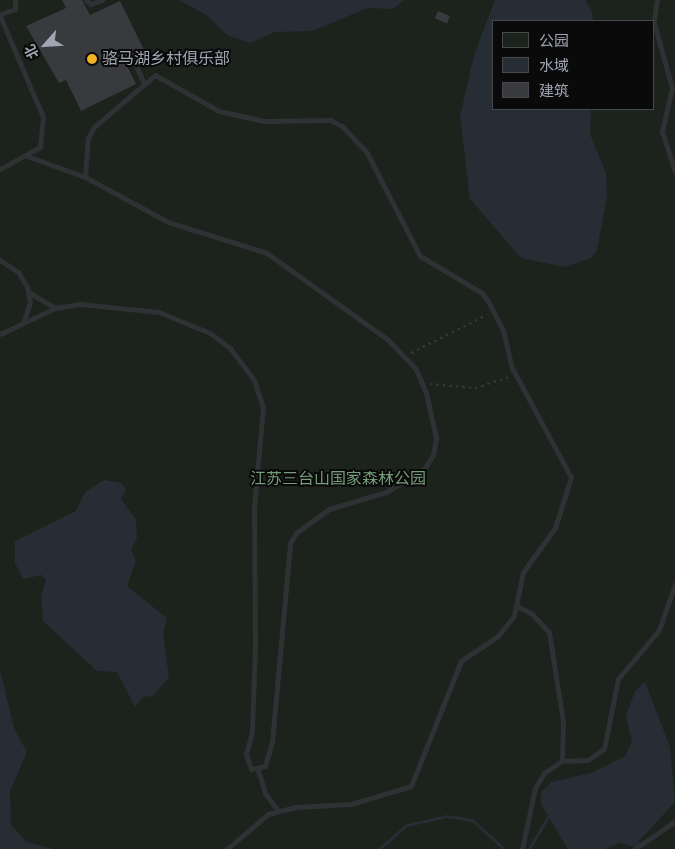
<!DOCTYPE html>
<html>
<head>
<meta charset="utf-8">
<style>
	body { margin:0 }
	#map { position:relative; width:675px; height:849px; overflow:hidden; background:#0f0f10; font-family:Raleway,"Noto Sans SC",sans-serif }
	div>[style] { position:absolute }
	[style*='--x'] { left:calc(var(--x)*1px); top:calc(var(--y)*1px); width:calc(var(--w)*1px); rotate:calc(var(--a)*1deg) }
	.green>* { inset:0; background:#1b231c }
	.water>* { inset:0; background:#262d34 }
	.stream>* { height:3px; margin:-1.5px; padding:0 1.5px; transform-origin:1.5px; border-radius:1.5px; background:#262d34 }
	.building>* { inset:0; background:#393a3e; transform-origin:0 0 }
	.path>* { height:2px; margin-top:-1px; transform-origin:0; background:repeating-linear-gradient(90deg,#36383c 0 2.5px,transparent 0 6.5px) }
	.service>* { height:5px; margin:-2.5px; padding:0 2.5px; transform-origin:2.5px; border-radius:2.5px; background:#303135 }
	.dots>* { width:14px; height:14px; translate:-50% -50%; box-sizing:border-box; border:2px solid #0a0a0b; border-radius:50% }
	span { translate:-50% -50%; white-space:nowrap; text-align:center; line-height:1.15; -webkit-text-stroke:4px #0a0a0b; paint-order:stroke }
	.poi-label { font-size:16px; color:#a0a5b2 }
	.left { translate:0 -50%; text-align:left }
	.park-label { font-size:16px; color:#769d79 }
	.legend { position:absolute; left:492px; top:20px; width:162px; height:90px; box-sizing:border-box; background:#0a0a0b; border:1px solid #46484e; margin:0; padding:6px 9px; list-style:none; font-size:15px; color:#a0a5b2 }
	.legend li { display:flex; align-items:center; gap:10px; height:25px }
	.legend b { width:25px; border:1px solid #46484e }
	.north { position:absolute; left:20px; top:20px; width:50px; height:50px; -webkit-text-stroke:4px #0a0a0b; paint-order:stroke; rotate:244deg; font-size:14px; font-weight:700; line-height:20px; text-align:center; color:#a0a5b2 }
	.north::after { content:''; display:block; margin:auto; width:18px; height:22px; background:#a0a5b2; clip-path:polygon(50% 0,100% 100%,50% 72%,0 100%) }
</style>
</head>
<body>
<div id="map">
	<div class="green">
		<div style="clip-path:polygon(evenodd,0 0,675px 0,675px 849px,0 849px,0 0,494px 21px,654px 21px,654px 109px,494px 109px,494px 21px)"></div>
	</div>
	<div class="water">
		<div style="clip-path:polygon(179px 0,404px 0,393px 9px,368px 8px,312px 31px,275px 32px,250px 43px,227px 35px,208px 16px)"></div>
		<div style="clip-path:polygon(495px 0,585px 0,592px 11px,593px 21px,494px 21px,494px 109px,591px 109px,590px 134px,606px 173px,607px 197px,597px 250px,591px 258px,564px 267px,521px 258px,470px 199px,460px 116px,474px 55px)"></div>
		<div style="clip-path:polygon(104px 480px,121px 483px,126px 489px,121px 499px,136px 519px,137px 539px,131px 550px,136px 560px,127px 586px,167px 618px,163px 634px,169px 677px,153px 696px,143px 697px,135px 707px,117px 672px,97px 671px,43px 621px,41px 596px,46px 580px,42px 575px,23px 579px,15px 563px,15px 541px,76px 511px,85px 492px)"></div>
		<div style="clip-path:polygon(0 670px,14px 728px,27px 752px,10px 791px,11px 825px,27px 842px,54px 849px,0 849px)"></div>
		<div style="clip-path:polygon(645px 682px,670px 747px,675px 802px,639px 841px,641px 849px,620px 843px,605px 849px,568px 849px,541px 804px,541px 792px,552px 782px,591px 773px,625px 756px,632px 742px,626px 716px,635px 691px)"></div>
	</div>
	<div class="stream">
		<div style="--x:379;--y:849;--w:37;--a:-41"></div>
		<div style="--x:407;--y:825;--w:41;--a:-12.7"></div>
		<div style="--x:447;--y:816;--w:25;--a:9"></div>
		<div style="--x:472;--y:820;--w:43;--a:42.2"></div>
		<div style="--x:529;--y:849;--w:42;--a:-59.7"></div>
	</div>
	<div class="building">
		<div style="clip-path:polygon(62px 0,82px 0,90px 15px,120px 1px,146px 54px,132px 57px,126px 64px,136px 84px,81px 111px,66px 80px,59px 83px,26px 26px,66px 8px)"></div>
		<div style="left:438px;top:11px;width:13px;height:8px;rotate:23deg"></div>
	</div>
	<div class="path">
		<div style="--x:411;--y:353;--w:85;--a:-26.6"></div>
		<div style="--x:430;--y:384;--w:45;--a:5.1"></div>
		<div style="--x:475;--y:388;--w:35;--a:-18"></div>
	</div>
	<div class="service">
		<div style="--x:86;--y:0;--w:6;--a:39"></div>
		<div style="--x:91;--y:4;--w:12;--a:-20"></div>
		<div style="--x:0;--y:14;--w:16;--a:-18"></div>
		<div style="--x:15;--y:9;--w:9;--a:-90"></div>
		<div style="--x:0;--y:16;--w:110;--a:66.9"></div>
		<div style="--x:43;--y:117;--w:30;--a:96"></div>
		<div style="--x:40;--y:147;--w:46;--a:151.2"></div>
		<div style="--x:654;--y:21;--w:21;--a:-82"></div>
		<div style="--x:654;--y:23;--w:67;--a:74.5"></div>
		<div style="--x:672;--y:88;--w:44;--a:103.1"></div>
		<div style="--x:662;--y:131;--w:43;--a:72.4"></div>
		<div style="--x:134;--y:61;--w:24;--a:66"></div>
		<div style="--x:85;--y:177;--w:39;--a:-86"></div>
		<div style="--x:88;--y:138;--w:13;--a:-61"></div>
		<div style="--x:94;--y:127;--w:80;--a:-40.4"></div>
		<div style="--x:155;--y:75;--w:73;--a:29.4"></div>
		<div style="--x:219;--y:111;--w:46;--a:12.5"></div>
		<div style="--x:264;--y:121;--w:66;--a:-0.9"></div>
		<div style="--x:330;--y:120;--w:13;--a:27"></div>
		<div style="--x:342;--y:126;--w:37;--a:47"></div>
		<div style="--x:367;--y:153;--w:116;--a:62.8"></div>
		<div style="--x:420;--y:256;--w:72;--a:30.8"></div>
		<div style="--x:482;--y:293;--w:10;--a:53"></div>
		<div style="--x:488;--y:301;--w:33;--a:63"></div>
		<div style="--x:503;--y:330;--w:39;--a:77"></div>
		<div style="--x:512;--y:368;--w:124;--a:61.6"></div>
		<div style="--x:571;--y:477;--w:53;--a:107.4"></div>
		<div style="--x:555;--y:528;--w:54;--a:126"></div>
		<div style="--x:523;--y:572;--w:45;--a:101.6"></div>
		<div style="--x:514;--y:616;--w:26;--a:129"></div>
		<div style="--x:498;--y:636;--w:45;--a:146"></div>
		<div style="--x:461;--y:661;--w:135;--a:111.8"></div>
		<div style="--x:411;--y:786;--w:63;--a:163.3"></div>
		<div style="--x:351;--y:804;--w:55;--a:176.9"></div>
		<div style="--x:296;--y:807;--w:29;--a:166"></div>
		<div style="--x:268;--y:814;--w:54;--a:139.5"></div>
		<div style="--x:0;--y:260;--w:22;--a:34"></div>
		<div style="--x:18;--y:272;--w:17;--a:59"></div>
		<div style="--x:27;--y:287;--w:15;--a:79"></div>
		<div style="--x:30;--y:302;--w:19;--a:108"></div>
		<div style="--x:30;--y:293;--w:29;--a:31"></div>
		<div style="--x:0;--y:334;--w:61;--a:-25.3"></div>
		<div style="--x:55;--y:308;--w:25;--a:-9"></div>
		<div style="--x:80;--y:304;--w:79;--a:5.8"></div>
		<div style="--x:159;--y:312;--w:55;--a:22.4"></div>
		<div style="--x:210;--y:333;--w:25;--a:37"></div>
		<div style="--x:230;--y:348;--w:40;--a:53"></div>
		<div style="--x:254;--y:380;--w:28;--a:72"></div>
		<div style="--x:263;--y:407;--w:101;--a:95.1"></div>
		<div style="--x:254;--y:508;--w:137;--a:89.6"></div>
		<div style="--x:255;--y:645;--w:87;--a:92"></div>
		<div style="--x:252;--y:732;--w:23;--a:105"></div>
		<div style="--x:246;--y:754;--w:16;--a:72"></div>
		<div style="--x:251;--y:769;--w:14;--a:-12"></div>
		<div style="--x:265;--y:766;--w:25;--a:-74"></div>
		<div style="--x:272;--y:742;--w:200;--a:-84.8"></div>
		<div style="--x:290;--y:543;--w:12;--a:-59"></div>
		<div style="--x:296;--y:533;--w:41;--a:-36"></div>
		<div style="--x:329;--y:509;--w:59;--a:-16.6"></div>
		<div style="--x:386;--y:492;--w:44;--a:-31.2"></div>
		<div style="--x:424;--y:469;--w:17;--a:-57"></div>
		<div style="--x:433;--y:455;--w:17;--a:-80"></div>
		<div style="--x:436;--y:438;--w:46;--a:-102.5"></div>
		<div style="--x:426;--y:393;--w:26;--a:-113"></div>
		<div style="--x:416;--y:369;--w:42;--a:-134"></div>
		<div style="--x:387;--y:339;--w:148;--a:-144.4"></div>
		<div style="--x:267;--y:253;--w:104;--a:-162.6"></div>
		<div style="--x:168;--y:222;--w:94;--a:-151.5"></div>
		<div style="--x:85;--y:177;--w:62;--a:-160.1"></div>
		<div style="--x:517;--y:606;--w:17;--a:28"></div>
		<div style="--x:532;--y:614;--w:25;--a:47"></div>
		<div style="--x:549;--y:632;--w:90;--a:81.1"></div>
		<div style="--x:563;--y:721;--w:40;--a:91.4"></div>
		<div style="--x:258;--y:770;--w:24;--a:73"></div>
		<div style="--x:265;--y:793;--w:22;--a:54"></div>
		<div style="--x:522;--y:849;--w:62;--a:-78"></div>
		<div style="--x:535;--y:788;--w:17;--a:-59"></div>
		<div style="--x:544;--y:773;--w:22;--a:-34"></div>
		<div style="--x:562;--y:761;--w:26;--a:-2"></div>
		<div style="--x:588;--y:760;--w:19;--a:-35"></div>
		<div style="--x:604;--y:749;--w:71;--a:-78.7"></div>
		<div style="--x:618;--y:679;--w:64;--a:-50.1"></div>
		<div style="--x:659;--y:630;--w:49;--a:-70.8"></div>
		<div style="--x:635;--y:849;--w:49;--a:-35"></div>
	</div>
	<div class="dots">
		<div style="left:92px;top:59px;background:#f4b324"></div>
	</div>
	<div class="poi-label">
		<span class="left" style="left:102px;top:59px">骆马湖乡村俱乐部</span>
	</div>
	<div class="park-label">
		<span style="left:338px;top:479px">江苏三台山国家森林公园</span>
	</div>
	<ul class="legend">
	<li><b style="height:14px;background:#1b231c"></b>公园</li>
	<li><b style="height:14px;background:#262d34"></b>水域</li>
	<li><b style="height:14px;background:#393a3e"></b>建筑</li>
	</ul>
	<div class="north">北</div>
</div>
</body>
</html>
